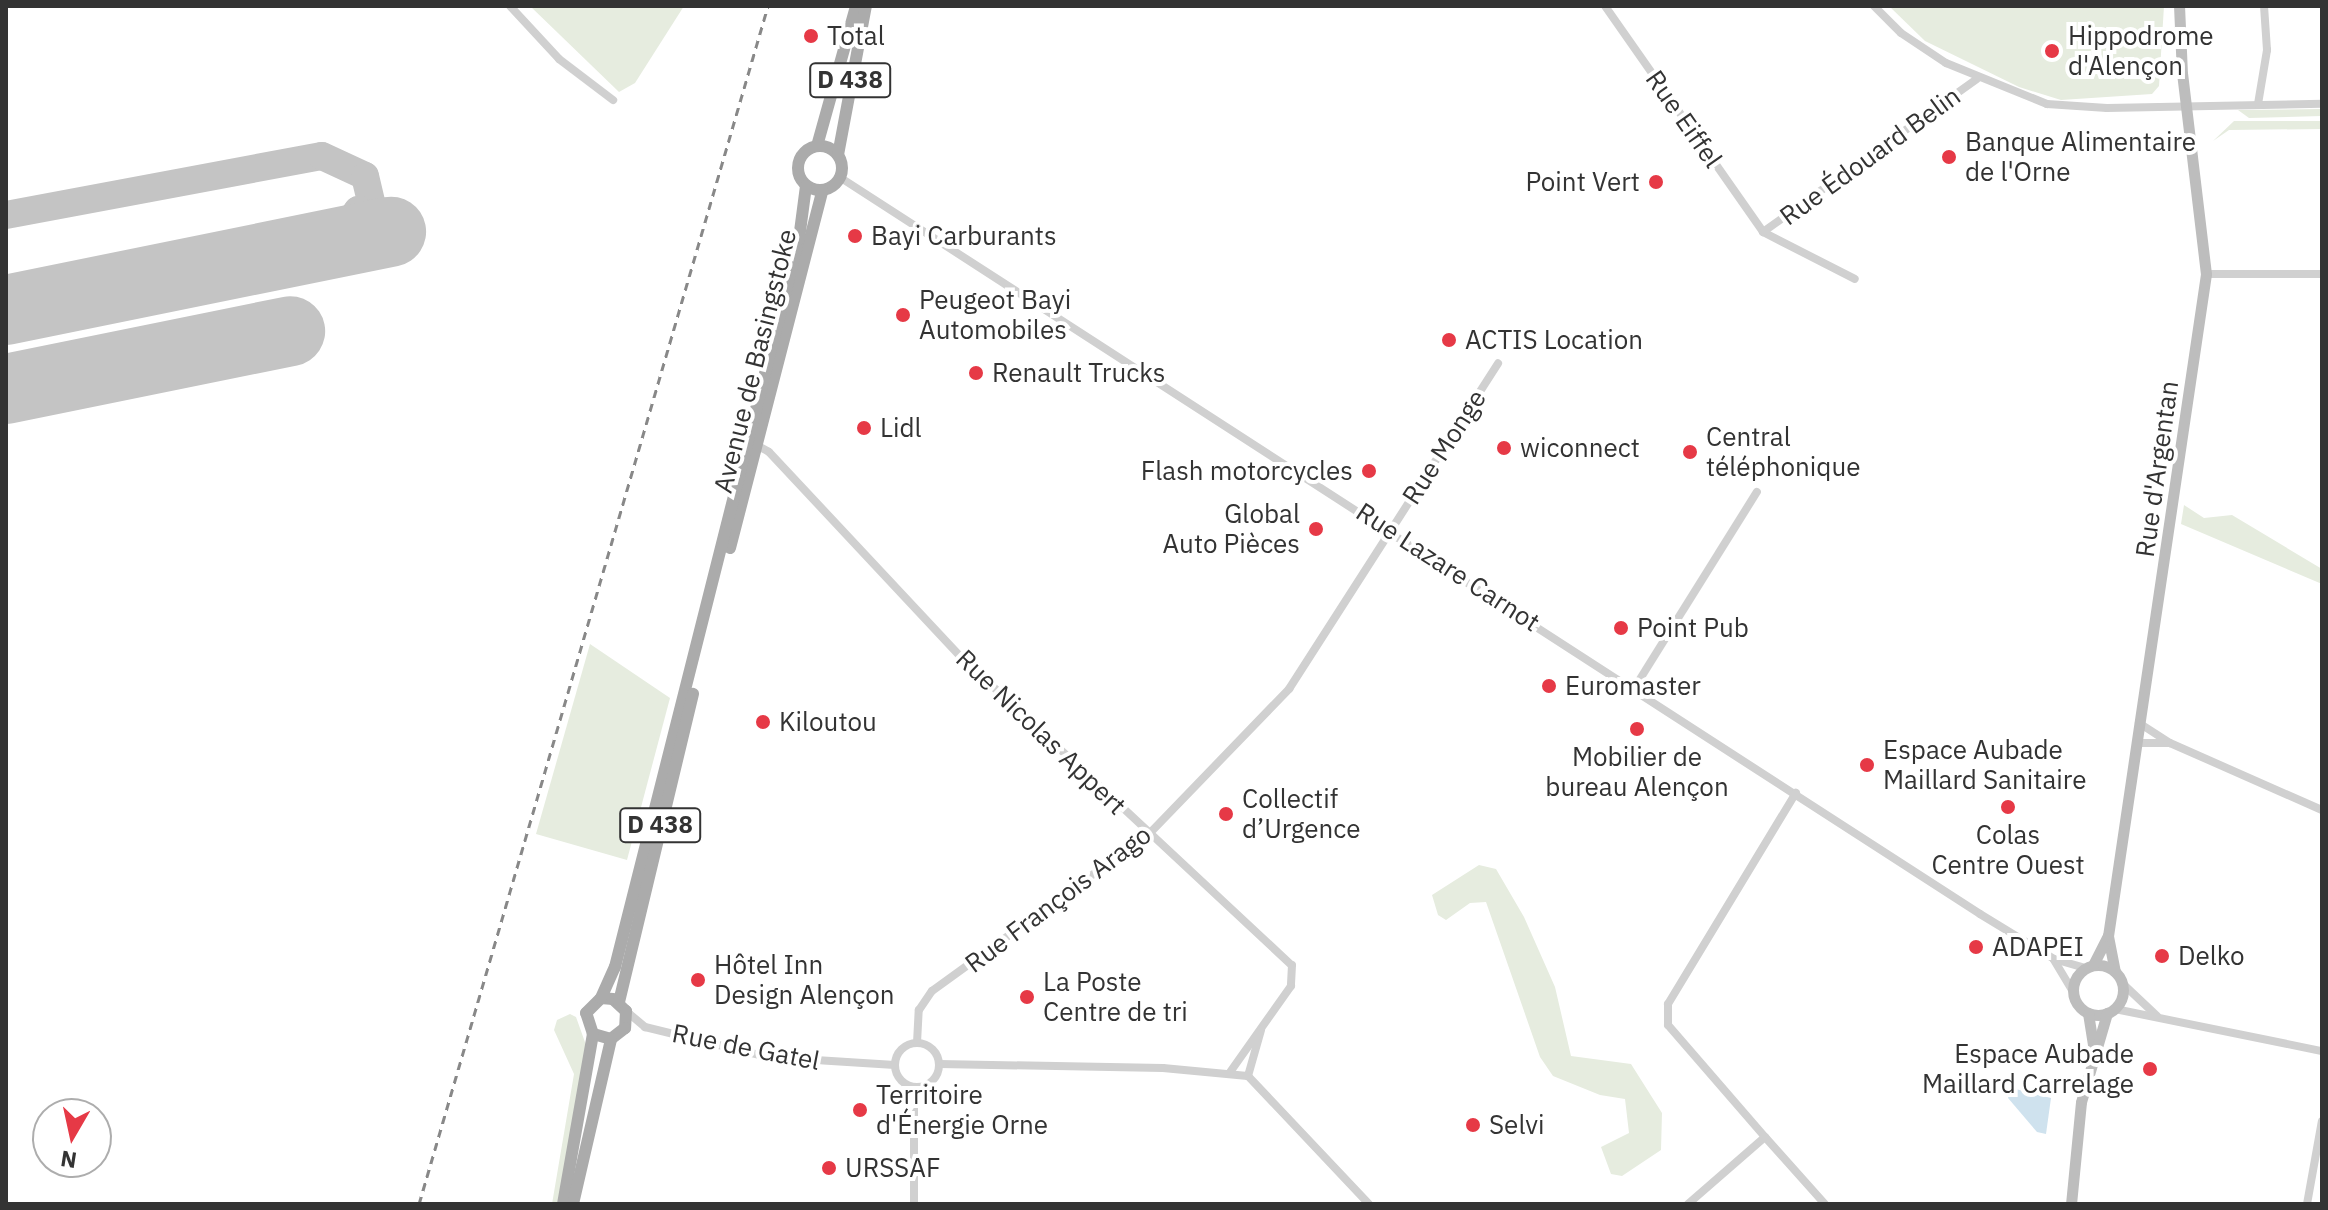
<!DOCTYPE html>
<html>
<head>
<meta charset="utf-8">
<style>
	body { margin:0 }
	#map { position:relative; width:2328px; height:1210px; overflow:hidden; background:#fff; font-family:"IBM Plex Sans",sans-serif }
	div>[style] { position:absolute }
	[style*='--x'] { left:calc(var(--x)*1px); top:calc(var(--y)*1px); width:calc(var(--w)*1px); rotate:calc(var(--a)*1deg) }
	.green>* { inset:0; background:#e6ecdf }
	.water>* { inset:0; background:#cfe2ee }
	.taxiway>* { height:28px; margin:-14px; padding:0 14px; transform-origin:14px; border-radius:14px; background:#c4c4c4 }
	.runway>* { height:70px; margin:-35px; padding:0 35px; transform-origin:35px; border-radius:35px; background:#c4c4c4 }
	.street>* { height:8px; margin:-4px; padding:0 4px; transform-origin:4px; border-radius:4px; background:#d0d0d0 }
	.street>.ring { margin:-4px; padding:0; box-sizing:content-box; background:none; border:8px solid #d0d0d0; border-radius:50% }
	.secondary>* { height:11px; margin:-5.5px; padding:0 5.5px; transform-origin:5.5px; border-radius:5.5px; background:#bdbdbd }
	.secondary>.ring { margin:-5.5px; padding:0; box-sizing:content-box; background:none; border:11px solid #bdbdbd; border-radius:50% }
	.primary>* { height:12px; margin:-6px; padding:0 6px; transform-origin:6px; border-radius:6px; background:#ababab }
	.primary>.ring { margin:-6px; padding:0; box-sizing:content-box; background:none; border:12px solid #ababab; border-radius:50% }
	.rail>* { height:3px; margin-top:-1.5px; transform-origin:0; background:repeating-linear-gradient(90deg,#888 0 8px,transparent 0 14px) }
	.dots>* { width:22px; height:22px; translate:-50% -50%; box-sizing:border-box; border:4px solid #fff; border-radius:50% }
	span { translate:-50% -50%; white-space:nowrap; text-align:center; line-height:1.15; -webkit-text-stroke:8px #fff; paint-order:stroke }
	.shield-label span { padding:2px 6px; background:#fff; border:2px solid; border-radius:6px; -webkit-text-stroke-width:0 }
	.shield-label { font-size:24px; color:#333; font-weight:700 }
	.poi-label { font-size:26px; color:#333 }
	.left { translate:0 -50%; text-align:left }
	.right { translate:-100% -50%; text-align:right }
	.street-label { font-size:26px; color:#333 }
	.frame { position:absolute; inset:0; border:8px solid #333; pointer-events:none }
	.north { position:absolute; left:32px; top:1098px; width:80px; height:80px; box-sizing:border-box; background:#fff; border:2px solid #adadad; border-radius:50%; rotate:189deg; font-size:22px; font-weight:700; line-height:32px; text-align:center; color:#333 }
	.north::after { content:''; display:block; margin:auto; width:28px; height:36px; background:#e63946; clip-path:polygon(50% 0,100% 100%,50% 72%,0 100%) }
</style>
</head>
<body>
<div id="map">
	<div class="green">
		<div style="clip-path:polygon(530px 6px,684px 6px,635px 83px,619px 92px)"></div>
		<div style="clip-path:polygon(1889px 6px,2164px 6px,2159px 86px,2152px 94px,2061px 100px,2019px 87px,1925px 41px)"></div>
		<div style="clip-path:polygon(2322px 109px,2322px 116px,2249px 118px,2238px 110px)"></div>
		<div style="clip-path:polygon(2234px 121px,2322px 121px,2322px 129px,2229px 130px,2213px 141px)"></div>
		<div style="clip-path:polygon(2184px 505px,2204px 518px,2232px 515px,2322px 569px,2322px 584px,2181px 524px)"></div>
		<div style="clip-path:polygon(590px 644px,670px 698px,627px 860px,536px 834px)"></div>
		<div style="clip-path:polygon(1479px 865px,1496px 869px,1524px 917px,1555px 987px,1571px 1056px,1631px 1064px,1662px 1113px,1661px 1150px,1622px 1176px,1611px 1174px,1601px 1147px,1629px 1133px,1625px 1099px,1600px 1095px,1553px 1076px,1540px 1057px,1486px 902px,1470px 903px,1446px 920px,1438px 915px,1432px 895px)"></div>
		<div style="clip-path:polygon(570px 1014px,576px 1017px,586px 1045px,558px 1204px,552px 1204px,574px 1074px,554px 1030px,557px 1020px)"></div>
	</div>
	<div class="water">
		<div style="clip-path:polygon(2012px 1088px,2051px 1098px,2046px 1134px,2037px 1132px,2008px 1098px)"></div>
	</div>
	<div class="taxiway">
		<div style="--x:6;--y:215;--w:321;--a:-10.6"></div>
		<div style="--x:322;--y:156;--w:47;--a:24.9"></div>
		<div style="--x:365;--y:176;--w:61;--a:76.7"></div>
		<div style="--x:322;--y:246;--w:17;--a:-31"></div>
		<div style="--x:337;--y:237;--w:34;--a:-52"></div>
		<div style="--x:358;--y:210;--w:17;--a:7"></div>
		<div style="--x:375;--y:212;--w:15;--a:67"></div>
	</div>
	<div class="runway">
		<div style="--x:6;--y:310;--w:393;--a:-11.5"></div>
		<div style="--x:6;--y:389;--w:290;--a:-11.5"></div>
	</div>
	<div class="street">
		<div style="--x:510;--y:6;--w:72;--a:47.2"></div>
		<div style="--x:559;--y:59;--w:68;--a:37.2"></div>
		<div style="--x:1605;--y:6;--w:276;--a:55"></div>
		<div style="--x:1763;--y:232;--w:103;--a:27.1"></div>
		<div style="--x:1874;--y:6;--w:38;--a:45"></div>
		<div style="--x:1901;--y:33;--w:54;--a:33.7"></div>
		<div style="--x:1946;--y:63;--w:109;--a:22.1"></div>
		<div style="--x:2047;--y:104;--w:60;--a:3.8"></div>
		<div style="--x:2107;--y:108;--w:215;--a:-1.1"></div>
		<div style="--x:2258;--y:104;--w:55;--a:-80.5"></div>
		<div style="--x:2267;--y:50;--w:44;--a:-93.9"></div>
		<div style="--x:841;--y:178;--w:1356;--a:32.87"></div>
		<div style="--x:1980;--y:914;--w:87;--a:31.3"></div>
		<div style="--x:2054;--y:959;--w:32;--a:16"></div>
		<div style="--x:1763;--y:232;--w:263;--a:-35.6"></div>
		<div style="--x:2206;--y:274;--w:116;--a:0"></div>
		<div style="--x:753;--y:443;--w:18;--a:29"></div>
		<div style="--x:769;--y:452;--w:278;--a:46.9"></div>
		<div style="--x:959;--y:655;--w:455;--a:43"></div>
		<div style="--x:1292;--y:965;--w:21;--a:93"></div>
		<div style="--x:1291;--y:986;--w:105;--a:125.3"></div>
		<div style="--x:1635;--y:687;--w:230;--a:-58"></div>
		<div style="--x:2139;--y:723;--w:37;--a:33"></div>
		<div style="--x:2170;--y:743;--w:166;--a:23.8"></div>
		<div style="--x:2136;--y:743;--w:33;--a:0"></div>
		<div style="--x:2054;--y:960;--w:37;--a:59"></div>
		<div style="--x:2123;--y:984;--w:47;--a:43.3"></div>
		<div style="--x:2115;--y:1009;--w:211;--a:11.5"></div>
		<div style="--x:626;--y:1011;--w:25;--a:40"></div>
		<div style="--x:645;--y:1027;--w:127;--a:13.7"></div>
		<div style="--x:768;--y:1057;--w:127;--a:3.6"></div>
		<div class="ring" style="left:895px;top:1043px;width:36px;height:36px"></div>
		<div style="--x:917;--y:1043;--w:33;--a:-87"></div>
		<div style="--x:919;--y:1010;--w:23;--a:-56"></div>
		<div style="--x:932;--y:991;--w:268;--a:-35.9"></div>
		<div style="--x:1149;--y:834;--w:202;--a:-46"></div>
		<div style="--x:1289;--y:689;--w:387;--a:-57.3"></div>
		<div style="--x:939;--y:1064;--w:224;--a:1"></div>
		<div style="--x:1163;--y:1068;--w:85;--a:5.4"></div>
		<div style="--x:1248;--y:1076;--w:176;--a:46.6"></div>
		<div style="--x:1248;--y:1076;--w:48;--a:-74.2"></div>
		<div style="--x:1765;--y:1137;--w:90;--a:48.2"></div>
		<div style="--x:914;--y:1204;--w:116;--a:-90"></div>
		<div style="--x:1688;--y:1204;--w:102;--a:-41"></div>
		<div style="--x:1765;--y:1137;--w:148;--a:-130.9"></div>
		<div style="--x:1668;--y:1025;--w:21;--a:-90"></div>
		<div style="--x:1668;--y:1004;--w:247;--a:-58.8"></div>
		<div style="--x:2307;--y:1204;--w:84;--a:-79.8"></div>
	</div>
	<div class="secondary">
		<div style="--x:2108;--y:936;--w:36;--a:79"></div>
		<div class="ring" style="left:2073px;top:965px;width:39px;height:39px"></div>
		<div style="--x:2093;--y:965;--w:33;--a:-63"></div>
		<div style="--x:2108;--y:936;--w:669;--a:-81.58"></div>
		<div style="--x:2206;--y:274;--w:201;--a:-96.8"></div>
		<div style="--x:2182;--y:74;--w:68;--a:-92.5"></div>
		<div style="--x:2088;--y:1013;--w:32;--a:81"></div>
		<div style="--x:2071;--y:1204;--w:102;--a:-84.4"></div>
		<div style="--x:2081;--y:1102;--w:93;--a:-73.7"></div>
	</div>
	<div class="primary">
		<div class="ring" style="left:798px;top:146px;width:32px;height:32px"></div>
		<div style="--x:817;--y:146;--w:145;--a:-74.4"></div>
		<div style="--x:838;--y:155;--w:152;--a:-79.4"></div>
		<div style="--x:730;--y:548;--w:369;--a:-75.5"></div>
		<div style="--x:601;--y:998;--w:12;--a:5"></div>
		<div style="--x:613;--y:999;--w:18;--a:43"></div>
		<div style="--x:626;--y:1011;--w:17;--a:93"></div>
		<div style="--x:625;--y:1028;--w:18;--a:142"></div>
		<div style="--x:611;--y:1039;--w:19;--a:-164"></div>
		<div style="--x:593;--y:1034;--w:22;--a:-108"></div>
		<div style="--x:586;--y:1013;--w:21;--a:-45"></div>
		<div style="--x:601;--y:998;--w:34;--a:-66"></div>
		<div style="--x:615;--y:967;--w:751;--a:-75.82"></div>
		<div style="--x:799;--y:239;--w:53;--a:-82.5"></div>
		<div style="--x:619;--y:1002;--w:317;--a:-76.5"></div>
		<div style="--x:563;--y:1204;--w:173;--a:-80"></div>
		<div style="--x:573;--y:1204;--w:169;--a:-77"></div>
	</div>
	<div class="rail">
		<div style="--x:419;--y:1204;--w:1248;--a:-73.76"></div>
	</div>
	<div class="dots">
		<div style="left:811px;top:36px;background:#e63946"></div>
		<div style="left:2052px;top:51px;background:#e63946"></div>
		<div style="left:1949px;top:157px;background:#e63946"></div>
		<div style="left:1656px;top:182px;background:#e63946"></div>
		<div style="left:855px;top:236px;background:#e63946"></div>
		<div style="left:903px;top:315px;background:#e63946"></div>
		<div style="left:1449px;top:340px;background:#e63946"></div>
		<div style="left:976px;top:373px;background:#e63946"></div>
		<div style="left:864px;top:428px;background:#e63946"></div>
		<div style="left:1504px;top:448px;background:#e63946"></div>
		<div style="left:1690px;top:452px;background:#e63946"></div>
		<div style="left:1369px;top:471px;background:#e63946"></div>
		<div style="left:1316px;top:529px;background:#e63946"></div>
		<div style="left:1621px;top:628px;background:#e63946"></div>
		<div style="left:1549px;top:686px;background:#e63946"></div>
		<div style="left:763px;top:722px;background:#e63946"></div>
		<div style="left:1637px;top:729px;background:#e63946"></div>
		<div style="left:1867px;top:765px;background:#e63946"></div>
		<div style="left:2008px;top:807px;background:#e63946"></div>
		<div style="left:1226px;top:814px;background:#e63946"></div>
		<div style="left:1976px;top:947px;background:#e63946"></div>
		<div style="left:2162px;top:956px;background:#e63946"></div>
		<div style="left:698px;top:980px;background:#e63946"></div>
		<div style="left:1027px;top:997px;background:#e63946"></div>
		<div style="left:2150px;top:1069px;background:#e63946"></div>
		<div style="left:860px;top:1110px;background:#e63946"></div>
		<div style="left:1473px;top:1125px;background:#e63946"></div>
		<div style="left:829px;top:1168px;background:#e63946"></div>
	</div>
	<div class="shield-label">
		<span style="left:850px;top:80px">D 438</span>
		<span style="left:660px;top:825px">D 438</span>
	</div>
	<div class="poi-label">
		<span class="left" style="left:827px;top:36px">Total</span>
		<span class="left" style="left:2068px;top:51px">Hippodrome<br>d'Alençon</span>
		<span class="left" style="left:1965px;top:157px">Banque Alimentaire<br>de l'Orne</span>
		<span class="right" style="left:1640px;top:182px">Point Vert</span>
		<span class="left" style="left:871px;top:236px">Bayi Carburants</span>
		<span class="left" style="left:919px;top:315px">Peugeot Bayi<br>Automobiles</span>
		<span class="left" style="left:1465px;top:340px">ACTIS Location</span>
		<span class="left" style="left:992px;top:373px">Renault Trucks</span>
		<span class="left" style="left:880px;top:428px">Lidl</span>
		<span class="left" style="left:1706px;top:452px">Central<br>téléphonique</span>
		<span class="left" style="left:1520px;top:448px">wiconnect</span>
		<span class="right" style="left:1353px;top:471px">Flash motorcycles</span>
		<span class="right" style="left:1300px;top:529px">Global<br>Auto Pièces</span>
		<span class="left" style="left:1637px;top:628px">Point Pub</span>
		<span class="left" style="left:1565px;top:686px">Euromaster</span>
		<span class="left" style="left:779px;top:722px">Kiloutou</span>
		<span class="left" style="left:1883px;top:765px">Espace Aubade<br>Maillard Sanitaire</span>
		<span style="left:1637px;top:772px">Mobilier de<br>bureau Alençon</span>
		<span class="left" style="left:1242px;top:814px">Collectif<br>d’Urgence</span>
		<span style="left:2008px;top:850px">Colas<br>Centre Ouest</span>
		<span class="left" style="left:1992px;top:947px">ADAPEI</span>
		<span class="left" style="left:2178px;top:956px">Delko</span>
		<span class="left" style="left:714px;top:980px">Hôtel Inn<br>Design Alençon</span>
		<span class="left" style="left:1043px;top:997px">La Poste<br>Centre de tri</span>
		<span class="right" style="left:2134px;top:1069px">Espace Aubade<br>Maillard Carrelage</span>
		<span class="left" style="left:876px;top:1110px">Territoire<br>d'Énergie Orne</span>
		<span class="left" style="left:1489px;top:1125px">Selvi</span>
		<span class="left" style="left:845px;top:1168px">URSSAF</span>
	</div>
	<div class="street-label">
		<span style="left:1684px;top:119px;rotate:55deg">Rue Eiffel</span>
		<span style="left:1870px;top:156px;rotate:-36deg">Rue Édouard Belin</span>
		<span style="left:755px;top:361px;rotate:-76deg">Avenue de Basingstoke</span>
		<span style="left:1444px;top:447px;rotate:-57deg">Rue Monge</span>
		<span style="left:2157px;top:469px;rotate:-82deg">Rue d'Argentan</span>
		<span style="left:1448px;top:567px;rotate:33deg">Rue Lazare Carnot</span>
		<span style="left:1041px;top:732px;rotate:44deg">Rue Nicolas Appert</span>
		<span style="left:1058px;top:899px;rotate:-37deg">Rue François Arago</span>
		<span style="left:746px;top:1047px;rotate:11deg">Rue de Gatel</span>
	</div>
	<div class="frame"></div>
	<div class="north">N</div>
</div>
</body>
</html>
